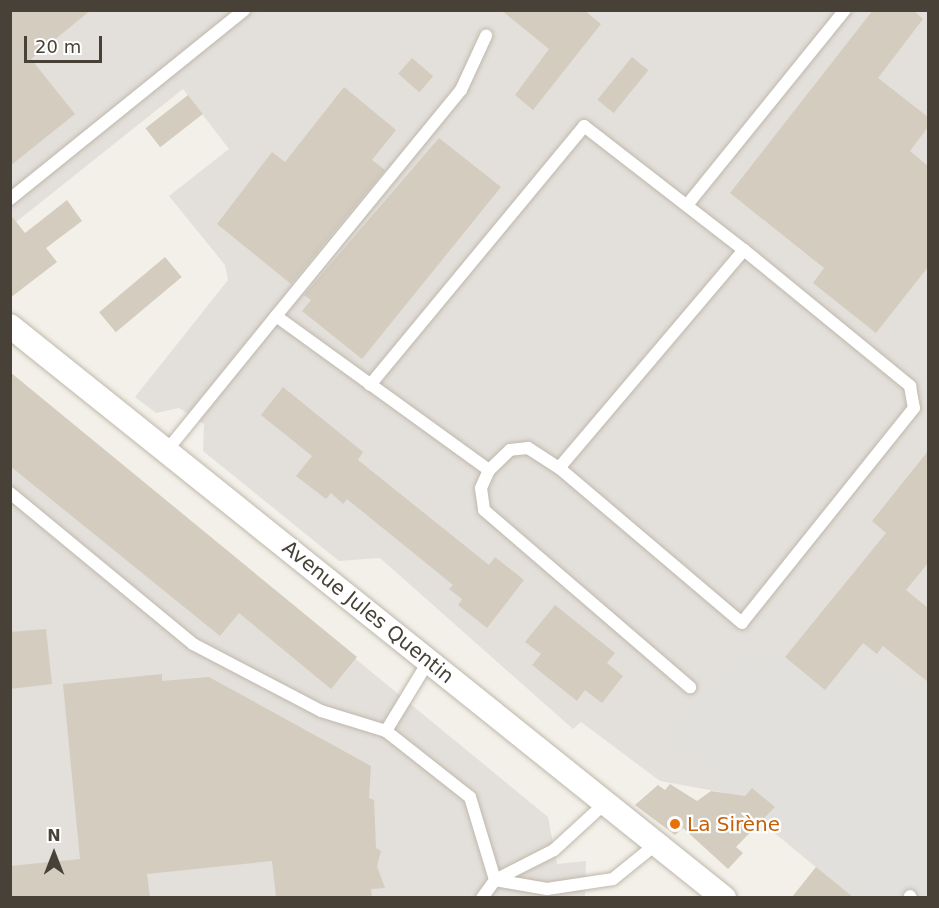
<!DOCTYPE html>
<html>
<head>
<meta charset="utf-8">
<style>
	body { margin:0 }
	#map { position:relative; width:939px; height:908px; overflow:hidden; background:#f3f0e9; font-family:"DejaVu Sans",sans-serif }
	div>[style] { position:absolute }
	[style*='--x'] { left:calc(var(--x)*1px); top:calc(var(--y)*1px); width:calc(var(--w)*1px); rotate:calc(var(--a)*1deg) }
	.industrial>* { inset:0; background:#e3dfda }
	.parking>* { inset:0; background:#e2e0dd }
	.building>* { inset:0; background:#d4ccbf; transform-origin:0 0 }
	.roads { filter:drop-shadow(0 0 2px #beb8ac) drop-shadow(0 0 2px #beb8ac) }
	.service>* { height:12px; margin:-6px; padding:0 6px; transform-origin:6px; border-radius:6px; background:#fff }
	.minor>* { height:24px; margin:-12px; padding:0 12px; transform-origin:12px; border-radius:12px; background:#fff }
	.dots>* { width:16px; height:16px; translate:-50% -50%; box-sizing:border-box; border:3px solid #fff; border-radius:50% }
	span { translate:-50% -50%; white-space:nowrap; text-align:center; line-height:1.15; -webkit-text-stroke:4.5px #fff; paint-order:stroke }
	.street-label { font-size:20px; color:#474138 }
	.food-label { font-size:20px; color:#c56008 }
	.left { translate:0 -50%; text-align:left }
	.frame { position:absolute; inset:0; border:12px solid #474138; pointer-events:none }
	.north { position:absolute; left:24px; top:824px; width:60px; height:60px; -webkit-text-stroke:4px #fff; paint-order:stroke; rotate:0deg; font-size:16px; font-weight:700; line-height:24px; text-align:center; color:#474138 }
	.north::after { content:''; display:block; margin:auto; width:21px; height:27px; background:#474138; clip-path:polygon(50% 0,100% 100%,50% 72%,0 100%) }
	.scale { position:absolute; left:24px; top:36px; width:78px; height:27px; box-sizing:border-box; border:3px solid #474138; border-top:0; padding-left:8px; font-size:18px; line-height:21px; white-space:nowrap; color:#474138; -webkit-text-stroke:4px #fff; paint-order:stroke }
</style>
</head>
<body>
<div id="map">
	<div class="industrial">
		<div style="clip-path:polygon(11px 11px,928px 11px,928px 897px,852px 897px,726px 793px,660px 781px,581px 722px,573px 729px,380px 558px,339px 561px,203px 451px,204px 424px,179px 408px,156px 413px,135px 397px,228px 280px,225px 265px,169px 196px,229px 149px,183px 89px,11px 226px)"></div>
		<div style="clip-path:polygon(10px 375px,548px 817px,557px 864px,586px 861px,585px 897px,11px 897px)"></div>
	</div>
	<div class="parking">
		<div style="clip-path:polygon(741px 646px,758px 660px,782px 657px,827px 692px,853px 662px,861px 668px,868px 658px,928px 697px,928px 897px,858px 897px,667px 739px)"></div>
	</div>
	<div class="building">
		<div style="clip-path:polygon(10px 10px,91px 10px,31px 59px,75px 114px,10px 166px)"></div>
		<div style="clip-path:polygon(501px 10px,584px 10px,601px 24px,533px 110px,515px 95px,549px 49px)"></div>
		<div style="clip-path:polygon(873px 10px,913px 10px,923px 19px,878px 78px,928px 117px,928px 127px,910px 151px,928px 166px,928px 267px,876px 333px,813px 283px,824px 268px,730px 193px)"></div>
		<div style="left:632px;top:57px;width:21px;height:55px;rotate:39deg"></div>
		<div style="left:412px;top:58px;width:28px;height:21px;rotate:41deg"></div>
		<div style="clip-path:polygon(344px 87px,396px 130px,372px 160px,385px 170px,291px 284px,217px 224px,272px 152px,285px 162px)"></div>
		<div style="left:188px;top:95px;width:24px;height:54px;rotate:52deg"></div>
		<div style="clip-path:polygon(439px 138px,501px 187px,362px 359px,302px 311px,311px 300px,304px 295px)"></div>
		<div style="clip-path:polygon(67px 200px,82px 221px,46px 248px,57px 262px,10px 298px,10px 214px,25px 233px)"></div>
		<div style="left:165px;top:257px;width:26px;height:86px;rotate:50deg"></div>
		<div style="clip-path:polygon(10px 372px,357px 657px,331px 689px,239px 613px,220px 636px,10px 466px)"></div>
		<div style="clip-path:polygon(283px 387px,363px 452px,358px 460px,489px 565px,495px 557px,524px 580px,487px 628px,458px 605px,462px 599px,449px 589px,453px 585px,347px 499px,343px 504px,331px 493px,326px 499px,296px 476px,312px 456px,261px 415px)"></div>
		<div style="clip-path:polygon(928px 451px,928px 563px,906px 590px,928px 608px,928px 682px,883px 646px,877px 654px,863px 643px,825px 690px,785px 657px,886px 533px,872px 521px)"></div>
		<div style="clip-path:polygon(555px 605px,615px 653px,607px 663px,623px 676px,602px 703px,585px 690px,577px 701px,532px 665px,541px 654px,525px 642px)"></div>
		<div style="clip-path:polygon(46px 629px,52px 684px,10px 689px,10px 632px)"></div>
		<div style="clip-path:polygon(162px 674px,162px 681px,209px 677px,371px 766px,369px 798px,374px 800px,376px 848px,381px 851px,377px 866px,385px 888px,371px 889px,372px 897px,276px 897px,272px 861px,147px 874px,150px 897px,10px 897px,10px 866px,80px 859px,63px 684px)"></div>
		<div style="clip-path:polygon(670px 784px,697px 801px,711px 791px,745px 796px,752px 788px,775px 807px,736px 847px,743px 853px,728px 869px,683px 828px,675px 835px,635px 805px,658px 785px,665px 790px)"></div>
		<div style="clip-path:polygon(816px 867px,853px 897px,792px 897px)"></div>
	</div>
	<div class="roads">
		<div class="service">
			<div style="--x:10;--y:199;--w:301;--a:-38.9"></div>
			<div style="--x:687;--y:205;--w:251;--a:-51"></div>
			<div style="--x:276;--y:316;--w:292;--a:-50.7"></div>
			<div style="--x:461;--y:90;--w:60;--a:-65.2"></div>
			<div style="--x:370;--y:385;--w:336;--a:-50.4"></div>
			<div style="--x:584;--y:126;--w:202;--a:37.8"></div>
			<div style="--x:168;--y:449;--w:171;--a:-50.9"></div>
			<div style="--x:276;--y:316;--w:263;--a:35.9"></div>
			<div style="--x:559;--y:468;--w:286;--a:-49.7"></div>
			<div style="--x:744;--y:250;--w:215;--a:39.3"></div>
			<div style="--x:910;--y:386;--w:22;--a:80"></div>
			<div style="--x:914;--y:408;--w:275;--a:128.7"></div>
			<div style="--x:742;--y:623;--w:240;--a:-139.7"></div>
			<div style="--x:559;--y:468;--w:37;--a:-147"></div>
			<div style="--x:528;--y:448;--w:18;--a:174"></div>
			<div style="--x:510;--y:450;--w:29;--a:136"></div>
			<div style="--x:489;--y:470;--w:20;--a:114"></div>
			<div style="--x:481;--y:488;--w:22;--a:82"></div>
			<div style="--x:484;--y:510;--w:272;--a:40.7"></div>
			<div style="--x:10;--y:493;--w:237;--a:39.5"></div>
			<div style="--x:193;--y:644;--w:144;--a:27.6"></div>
			<div style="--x:321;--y:711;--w:68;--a:17.1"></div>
			<div style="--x:386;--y:731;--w:107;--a:38.2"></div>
			<div style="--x:470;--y:797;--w:87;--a:73.2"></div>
			<div style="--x:495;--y:880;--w:53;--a:9.8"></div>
			<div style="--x:547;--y:889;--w:67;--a:-8.6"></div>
			<div style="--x:613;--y:879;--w:54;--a:-39"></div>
			<div style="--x:386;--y:731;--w:81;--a:-58.7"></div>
			<div style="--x:910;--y:896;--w:2;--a:63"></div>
			<div style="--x:482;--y:898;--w:22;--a:-54"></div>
			<div style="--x:495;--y:880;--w:66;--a:-27"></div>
			<div style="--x:554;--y:850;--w:68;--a:-42.6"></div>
		</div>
		<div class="minor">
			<div style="--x:10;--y:326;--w:915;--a:38.7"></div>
		</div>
	</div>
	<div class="dots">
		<div style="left:675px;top:824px;background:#e8710a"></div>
	</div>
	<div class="street-label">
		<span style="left:368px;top:612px;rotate:39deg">Avenue Jules Quentin</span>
	</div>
	<div class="food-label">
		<span class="left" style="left:687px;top:824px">La Sirène</span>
	</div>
	<div class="frame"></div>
	<div class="north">N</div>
	<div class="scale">20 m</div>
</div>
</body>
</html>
